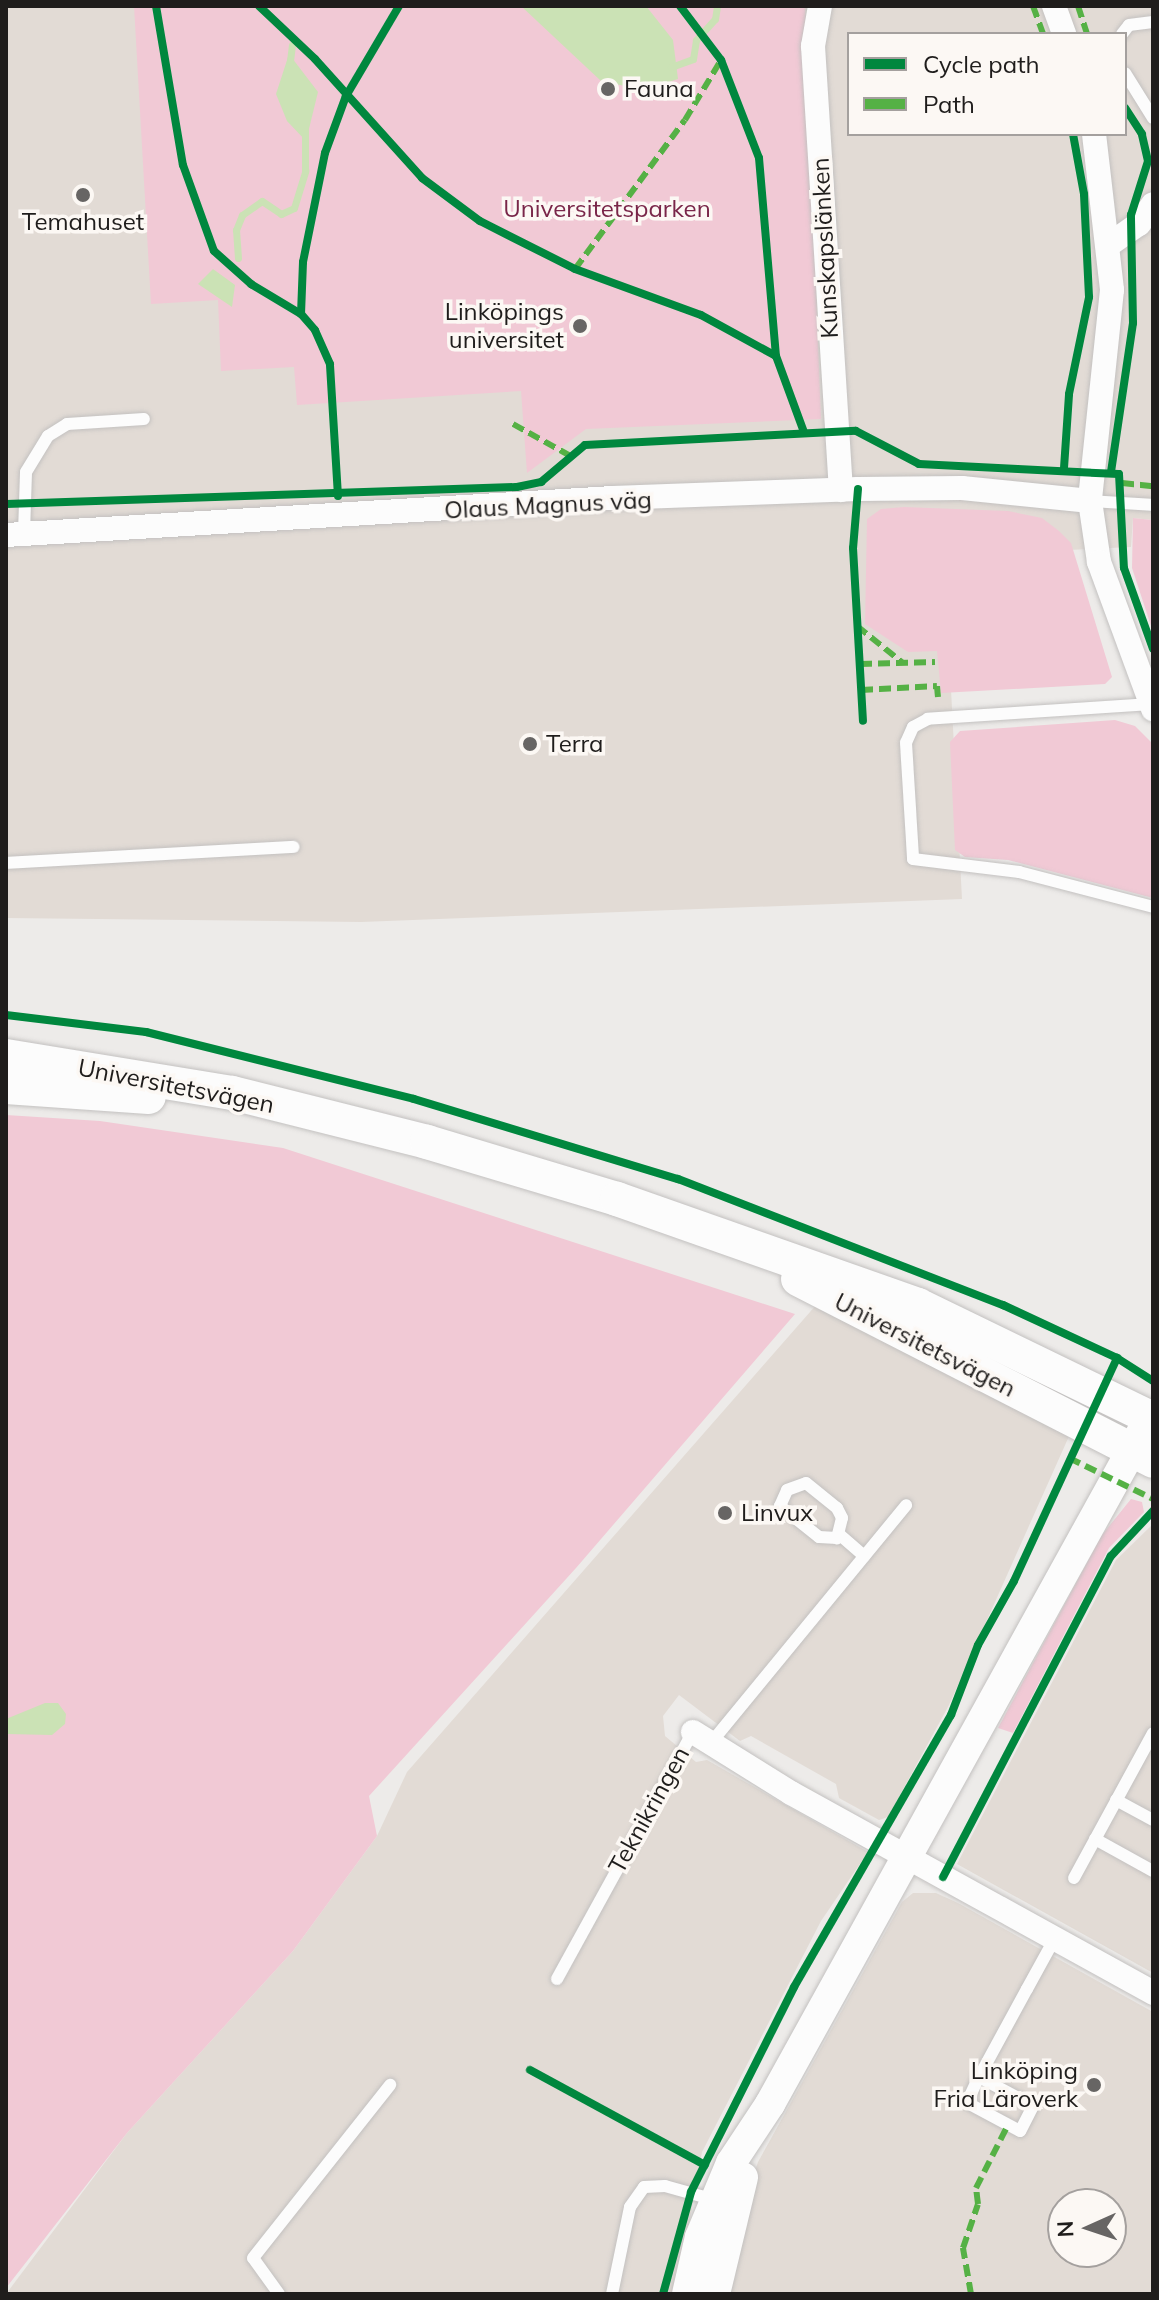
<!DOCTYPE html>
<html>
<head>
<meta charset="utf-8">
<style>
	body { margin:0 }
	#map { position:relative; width:1159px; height:2300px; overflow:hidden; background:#edebe9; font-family:Mulish,sans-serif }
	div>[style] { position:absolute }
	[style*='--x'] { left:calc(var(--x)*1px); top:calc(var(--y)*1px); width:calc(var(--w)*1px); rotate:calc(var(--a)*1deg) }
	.built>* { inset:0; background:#e2dbd5 }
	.green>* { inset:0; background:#f1c9d5 }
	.water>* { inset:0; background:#cbe2b5 }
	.stream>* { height:7px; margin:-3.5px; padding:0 3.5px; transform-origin:3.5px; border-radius:3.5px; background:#cbe2b5 }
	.roads { filter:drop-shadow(0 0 2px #c3c1c0) drop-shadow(0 0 2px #c3c1c0) }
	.service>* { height:12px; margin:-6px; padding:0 6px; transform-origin:6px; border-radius:6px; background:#fcfcfc }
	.minor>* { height:24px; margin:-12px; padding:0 12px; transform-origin:12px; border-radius:12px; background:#fcfcfc }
	.tertiary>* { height:30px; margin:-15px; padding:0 15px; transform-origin:15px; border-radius:15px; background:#fcfcfc }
	.secondary>* { height:34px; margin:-17px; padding:0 17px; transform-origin:17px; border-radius:17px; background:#fcfcfc }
	.quiet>* { height:6px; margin-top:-3px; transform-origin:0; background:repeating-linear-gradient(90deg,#55b145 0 12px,transparent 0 18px) }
	.cycleway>* { height:8px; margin:-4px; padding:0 4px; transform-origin:4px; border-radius:4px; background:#00873e }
	.dots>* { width:22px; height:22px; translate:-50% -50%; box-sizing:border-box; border:4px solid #fcf8f4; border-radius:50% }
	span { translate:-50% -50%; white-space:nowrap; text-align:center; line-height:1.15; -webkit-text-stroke:7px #fcf8f4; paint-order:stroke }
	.poi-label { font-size:24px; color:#1f1d1c }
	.left { translate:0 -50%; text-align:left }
	.right { translate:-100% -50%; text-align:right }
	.park-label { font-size:24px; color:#792649 }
	.street-label { font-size:24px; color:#1f1d1c }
	.frame { position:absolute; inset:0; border:8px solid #1f1d1c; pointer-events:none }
	.legend { position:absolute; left:847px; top:32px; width:280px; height:104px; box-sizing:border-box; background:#fcf8f4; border:2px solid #a4a09e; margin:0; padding:10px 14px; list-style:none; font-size:24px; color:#1f1d1c }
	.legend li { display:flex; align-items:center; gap:16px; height:40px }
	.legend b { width:40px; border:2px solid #a4a09e }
	.north { position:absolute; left:1047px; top:2188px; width:80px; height:80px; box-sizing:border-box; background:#fcf8f4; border:2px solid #a4a09e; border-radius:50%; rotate:267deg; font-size:22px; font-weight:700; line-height:32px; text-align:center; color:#1f1d1c }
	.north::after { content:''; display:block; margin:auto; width:28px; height:36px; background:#676564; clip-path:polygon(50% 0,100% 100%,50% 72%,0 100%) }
</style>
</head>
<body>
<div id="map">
	<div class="built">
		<div style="clip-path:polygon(evenodd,6px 6px,1153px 6px,1153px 520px,1133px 518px,1131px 547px,944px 556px,962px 899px,361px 922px,6px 918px,6px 6px,849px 34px,1125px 34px,1125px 134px,849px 134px,849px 34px)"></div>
		<div style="clip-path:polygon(817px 1304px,1070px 1434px,949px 1705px,888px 1817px,879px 1820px,839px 1798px,836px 1784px,751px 1736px,740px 1741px,679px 1695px,663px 1716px,665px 1736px,696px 1762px,707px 1760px,868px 1852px,821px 1921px,702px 2152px,677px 2294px,6px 2294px,127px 2133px,293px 1951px,377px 1836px,407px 1772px)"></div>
		<div style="clip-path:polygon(1153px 1524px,1153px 1973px,957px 1864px,1116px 1560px)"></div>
		<div style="clip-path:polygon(evenodd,913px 1893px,936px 1893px,958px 1903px,1153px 2012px,1153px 2294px,723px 2294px,734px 2235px,758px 2162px,902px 1902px,913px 1893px,1063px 2204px,1111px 2204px,1111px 2252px,1063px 2252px,1063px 2204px)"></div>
	</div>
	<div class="green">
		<div style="clip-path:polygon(134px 6px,805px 6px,821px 419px,586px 429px,527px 473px,521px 391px,297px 405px,294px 367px,221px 371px,218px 300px,151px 304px)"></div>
		<div style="clip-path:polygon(904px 507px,1008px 511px,1042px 518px,1059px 531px,1071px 543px,1112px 677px,1105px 684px,941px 693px,937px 651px,908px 652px,865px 624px,867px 519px,881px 509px)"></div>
		<div style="clip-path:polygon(1133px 518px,1153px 520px,1153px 632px,1132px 568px)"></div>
		<div style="clip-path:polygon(1115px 720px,1135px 726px,1153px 744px,1153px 898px,1008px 860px,965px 857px,955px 850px,950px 742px,960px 731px)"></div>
		<div style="clip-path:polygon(6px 1115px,100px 1121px,283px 1148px,795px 1314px,576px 1568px,369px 1796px,377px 1836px,293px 1951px,127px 2133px,6px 2288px)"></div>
		<div style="clip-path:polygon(1131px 1499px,1142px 1502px,1144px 1512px,1109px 1548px,1013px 1733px,998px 1728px,1102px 1535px)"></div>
	</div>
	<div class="water">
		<div style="clip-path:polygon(521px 6px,646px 6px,673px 40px,678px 79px,644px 90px,601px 81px)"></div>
		<div style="clip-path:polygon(289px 54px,318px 92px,306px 141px,287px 121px,276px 94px)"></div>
		<div style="clip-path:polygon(213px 269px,235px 285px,232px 307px,198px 284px)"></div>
		<div style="clip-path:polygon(45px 1703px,58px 1703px,66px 1714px,65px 1724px,52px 1735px,6px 1734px,6px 1719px)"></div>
	</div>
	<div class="stream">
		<div style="--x:290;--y:61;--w:16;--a:-83"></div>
		<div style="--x:671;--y:67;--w:23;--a:-20"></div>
		<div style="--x:693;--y:59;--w:19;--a:-81"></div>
		<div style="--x:696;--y:40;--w:28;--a:-48"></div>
		<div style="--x:715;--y:19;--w:13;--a:-81"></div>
		<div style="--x:238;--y:258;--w:28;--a:-94"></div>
		<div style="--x:236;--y:230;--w:16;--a:-68"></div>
		<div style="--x:242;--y:215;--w:24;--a:-35"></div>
		<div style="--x:262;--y:201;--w:23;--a:34"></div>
		<div style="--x:281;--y:214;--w:14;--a:-25"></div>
		<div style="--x:294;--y:208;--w:39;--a:-73"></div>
		<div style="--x:305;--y:171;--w:40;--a:-90"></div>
	</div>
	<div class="roads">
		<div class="service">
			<div style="--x:1122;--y:34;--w:11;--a:-52"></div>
			<div style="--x:1129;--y:25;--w:24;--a:-7"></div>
			<div style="--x:1125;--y:73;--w:53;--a:58.1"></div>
			<div style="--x:1090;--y:501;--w:63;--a:3.6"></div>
			<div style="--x:24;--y:533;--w:61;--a:-88.1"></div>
			<div style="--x:26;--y:472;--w:42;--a:-58.6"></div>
			<div style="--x:48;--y:436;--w:22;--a:-32"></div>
			<div style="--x:67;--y:424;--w:77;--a:-3.7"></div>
			<div style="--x:1151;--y:704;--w:224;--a:176.2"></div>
			<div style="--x:928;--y:719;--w:17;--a:152"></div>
			<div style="--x:913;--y:727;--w:17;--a:114"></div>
			<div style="--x:906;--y:743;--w:116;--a:86.5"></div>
			<div style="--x:913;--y:859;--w:107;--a:7"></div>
			<div style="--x:1019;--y:872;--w:138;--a:14.6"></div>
			<div style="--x:6;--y:863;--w:288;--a:-3.2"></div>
			<div style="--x:806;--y:1483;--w:40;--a:39"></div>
			<div style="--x:837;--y:1508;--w:11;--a:63"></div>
			<div style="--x:842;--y:1518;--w:21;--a:104"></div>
			<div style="--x:837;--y:1538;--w:18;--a:-177"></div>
			<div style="--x:819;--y:1537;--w:50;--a:-141.5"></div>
			<div style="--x:780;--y:1506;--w:17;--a:-66"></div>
			<div style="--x:787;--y:1490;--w:20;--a:-20"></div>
			<div style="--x:840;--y:1535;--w:32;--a:41"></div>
			<div style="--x:710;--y:1744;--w:309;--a:-50.6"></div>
			<div style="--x:1116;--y:1800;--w:42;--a:28.4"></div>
			<div style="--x:1095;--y:1839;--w:66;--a:28.9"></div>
			<div style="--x:1074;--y:1878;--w:165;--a:-61.4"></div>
			<div style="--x:557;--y:1979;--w:282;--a:-61.2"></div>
			<div style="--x:979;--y:2077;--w:61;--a:28.2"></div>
			<div style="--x:1033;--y:2106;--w:28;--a:117"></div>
			<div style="--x:1020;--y:2131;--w:61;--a:-151.8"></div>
			<div style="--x:966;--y:2102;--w:5;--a:-53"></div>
			<div style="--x:969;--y:2098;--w:23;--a:-65"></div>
			<div style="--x:979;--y:2077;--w:100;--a:-61.4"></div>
			<div style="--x:1027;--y:1989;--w:58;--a:-61.2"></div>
			<div style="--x:279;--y:2294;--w:44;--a:-125.8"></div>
			<div style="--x:253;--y:2258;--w:221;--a:-51.6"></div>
			<div style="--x:612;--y:2294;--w:89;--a:-78.3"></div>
			<div style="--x:630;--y:2207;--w:24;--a:-55"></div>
			<div style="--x:644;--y:2187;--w:21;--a:-3"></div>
			<div style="--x:665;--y:2186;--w:52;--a:15.6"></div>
		</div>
		<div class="minor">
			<div style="--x:820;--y:6;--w:41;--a:99.9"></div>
			<div style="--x:813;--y:46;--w:445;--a:86.4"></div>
			<div style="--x:1054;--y:6;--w:30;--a:70"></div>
			<div style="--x:1094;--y:134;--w:157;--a:83.4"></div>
			<div style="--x:1112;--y:290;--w:212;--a:96"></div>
			<div style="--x:1090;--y:501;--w:62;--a:81.6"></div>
			<div style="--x:1099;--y:562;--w:157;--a:69.8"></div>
			<div style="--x:1110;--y:244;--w:35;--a:-35"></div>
			<div style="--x:1139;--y:224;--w:24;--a:-55"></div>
			<div style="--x:6;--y:535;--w:608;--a:-3.49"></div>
			<div style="--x:613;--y:498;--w:245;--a:-2.1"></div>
			<div style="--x:858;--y:489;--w:104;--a:-0.6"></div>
			<div style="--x:962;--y:488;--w:129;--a:5.8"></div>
			<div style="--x:693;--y:1732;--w:115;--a:31.9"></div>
			<div style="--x:791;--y:1793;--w:414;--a:28.9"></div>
		</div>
		<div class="tertiary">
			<div style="--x:687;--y:2294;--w:58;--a:-77.2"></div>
			<div style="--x:700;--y:2237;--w:80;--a:-67.3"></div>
			<div style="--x:731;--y:2163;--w:71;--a:-56.5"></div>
			<div style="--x:770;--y:2104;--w:785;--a:-61.05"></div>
			<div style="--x:715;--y:2294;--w:120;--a:-76.5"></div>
		</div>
		<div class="secondary">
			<div style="--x:6;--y:1056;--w:229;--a:9.3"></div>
			<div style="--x:232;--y:1093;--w:201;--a:14.1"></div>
			<div style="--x:427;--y:1142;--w:198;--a:16.7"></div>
			<div style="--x:617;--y:1199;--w:319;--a:19.4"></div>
			<div style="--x:918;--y:1305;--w:261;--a:25.9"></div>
			<div style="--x:6;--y:1087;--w:143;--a:4"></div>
			<div style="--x:798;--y:1279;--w:399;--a:27.1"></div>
		</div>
	</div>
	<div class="quiet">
		<div style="--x:1033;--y:6;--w:30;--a:70"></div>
		<div style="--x:1078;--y:6;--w:29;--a:72"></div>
		<div style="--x:575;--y:269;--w:185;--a:-53.6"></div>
		<div style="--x:685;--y:120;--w:70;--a:-59"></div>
		<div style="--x:513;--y:424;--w:64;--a:29"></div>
		<div style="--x:1122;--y:483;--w:31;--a:6"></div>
		<div style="--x:857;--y:626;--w:59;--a:38.8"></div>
		<div style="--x:860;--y:664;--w:75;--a:-1.5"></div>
		<div style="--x:861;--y:690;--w:76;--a:-3"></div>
		<div style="--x:937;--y:686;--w:11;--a:85"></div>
		<div style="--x:1069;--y:1458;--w:93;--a:26"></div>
		<div style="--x:971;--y:2294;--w:47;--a:-99.9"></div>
		<div style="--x:963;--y:2248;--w:46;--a:-71.2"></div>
		<div style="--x:978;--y:2204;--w:16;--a:-97"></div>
		<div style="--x:976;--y:2188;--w:71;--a:-63.1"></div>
	</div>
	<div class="cycleway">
		<div style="--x:156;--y:6;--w:161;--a:80.4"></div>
		<div style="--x:183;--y:165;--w:91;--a:70.2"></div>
		<div style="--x:214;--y:251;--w:50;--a:41.7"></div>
		<div style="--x:251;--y:284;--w:58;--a:31"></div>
		<div style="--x:259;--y:6;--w:77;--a:43.4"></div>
		<div style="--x:315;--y:59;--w:160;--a:48"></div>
		<div style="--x:422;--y:178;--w:72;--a:36.6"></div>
		<div style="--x:480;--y:221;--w:106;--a:26.8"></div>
		<div style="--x:575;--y:269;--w:134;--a:20.1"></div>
		<div style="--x:701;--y:315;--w:85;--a:28.7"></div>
		<div style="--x:776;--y:356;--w:81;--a:69.8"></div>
		<div style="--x:680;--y:6;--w:68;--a:52.8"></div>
		<div style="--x:721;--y:60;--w:105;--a:68.8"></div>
		<div style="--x:759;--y:158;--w:199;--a:85.1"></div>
		<div style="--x:1064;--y:468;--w:74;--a:-86.1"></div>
		<div style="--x:1069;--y:394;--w:99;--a:-78.3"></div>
		<div style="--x:1089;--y:297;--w:103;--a:-92.8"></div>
		<div style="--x:1084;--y:194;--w:61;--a:-100.4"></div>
		<div style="--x:1111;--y:472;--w:151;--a:-81.6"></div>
		<div style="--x:1133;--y:323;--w:108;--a:-91.1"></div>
		<div style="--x:1131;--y:215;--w:57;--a:-72.5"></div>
		<div style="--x:1148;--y:161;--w:28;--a:-103"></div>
		<div style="--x:1142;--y:134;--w:31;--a:-123"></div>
		<div style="--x:858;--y:489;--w:59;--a:94.8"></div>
		<div style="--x:853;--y:548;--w:173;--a:86.7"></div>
		<div style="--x:338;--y:496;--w:132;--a:-93.5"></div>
		<div style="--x:330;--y:364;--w:37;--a:-114"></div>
		<div style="--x:315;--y:330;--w:21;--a:-131"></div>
		<div style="--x:301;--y:314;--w:52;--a:-87.8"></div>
		<div style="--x:303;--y:262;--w:111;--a:-78.6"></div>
		<div style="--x:325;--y:153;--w:61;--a:-69.8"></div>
		<div style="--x:346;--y:96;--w:104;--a:-59.5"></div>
		<div style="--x:6;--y:504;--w:511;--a:-1.91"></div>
		<div style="--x:517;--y:487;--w:25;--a:-12"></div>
		<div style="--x:541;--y:482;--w:57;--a:-40.1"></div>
		<div style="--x:585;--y:445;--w:271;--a:-3"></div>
		<div style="--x:856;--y:431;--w:71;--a:27.6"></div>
		<div style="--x:919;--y:464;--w:200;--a:2.9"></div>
		<div style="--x:1119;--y:474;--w:94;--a:87"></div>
		<div style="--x:1124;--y:568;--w:86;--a:70.3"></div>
		<div style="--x:6;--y:1015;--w:141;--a:6.9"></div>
		<div style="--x:146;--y:1032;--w:276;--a:14"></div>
		<div style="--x:414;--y:1099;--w:276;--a:16.9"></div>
		<div style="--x:678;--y:1179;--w:349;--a:21.2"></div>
		<div style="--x:1003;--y:1305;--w:126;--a:24.9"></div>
		<div style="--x:1117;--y:1358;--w:43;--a:32.6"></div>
		<div style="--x:943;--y:1877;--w:362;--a:-62.4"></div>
		<div style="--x:1111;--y:1556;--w:62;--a:-47"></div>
		<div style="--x:530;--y:2070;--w:199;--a:28.5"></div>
		<div style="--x:663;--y:2294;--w:106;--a:-74.6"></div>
		<div style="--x:691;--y:2192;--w:229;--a:-63.3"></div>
		<div style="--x:794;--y:1987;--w:314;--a:-60"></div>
		<div style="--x:951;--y:1715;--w:75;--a:-68.9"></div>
		<div style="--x:978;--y:1645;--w:73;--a:-60.6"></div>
		<div style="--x:1014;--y:1581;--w:246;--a:-65.2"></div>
	</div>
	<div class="dots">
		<div style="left:608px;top:89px;background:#676564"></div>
		<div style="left:83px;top:195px;background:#676564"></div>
		<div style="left:580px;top:326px;background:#676564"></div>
		<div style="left:530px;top:744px;background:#676564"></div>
		<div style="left:725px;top:1513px;background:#676564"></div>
		<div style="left:1094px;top:2085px;background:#676564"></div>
	</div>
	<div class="poi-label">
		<span class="left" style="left:624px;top:89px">Fauna</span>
		<span style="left:83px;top:222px">Temahuset</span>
		<span class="right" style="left:564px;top:326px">Linköpings<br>universitet</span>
		<span class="left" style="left:546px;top:744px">Terra</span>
		<span class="left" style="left:741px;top:1513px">Linvux</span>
		<span class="right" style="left:1078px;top:2085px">Linköping<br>Fria Läroverk</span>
	</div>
	<div class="park-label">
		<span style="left:607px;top:209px">Universitetsparken</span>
	</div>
	<div class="street-label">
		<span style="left:825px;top:248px;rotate:-93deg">Kunskapslänken</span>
		<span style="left:548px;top:505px;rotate:-3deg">Olaus Magnus väg</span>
		<span style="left:176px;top:1086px;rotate:11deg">Universitetsvägen</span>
		<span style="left:925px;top:1345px;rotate:27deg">Universitetsvägen</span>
		<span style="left:649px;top:1810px;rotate:-61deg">Teknikringen</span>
	</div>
	<div class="frame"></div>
	<ul class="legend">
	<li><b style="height:10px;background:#00873e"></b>Cycle path</li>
	<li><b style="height:10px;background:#55b145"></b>Path</li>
	</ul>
	<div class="north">N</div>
</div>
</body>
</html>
